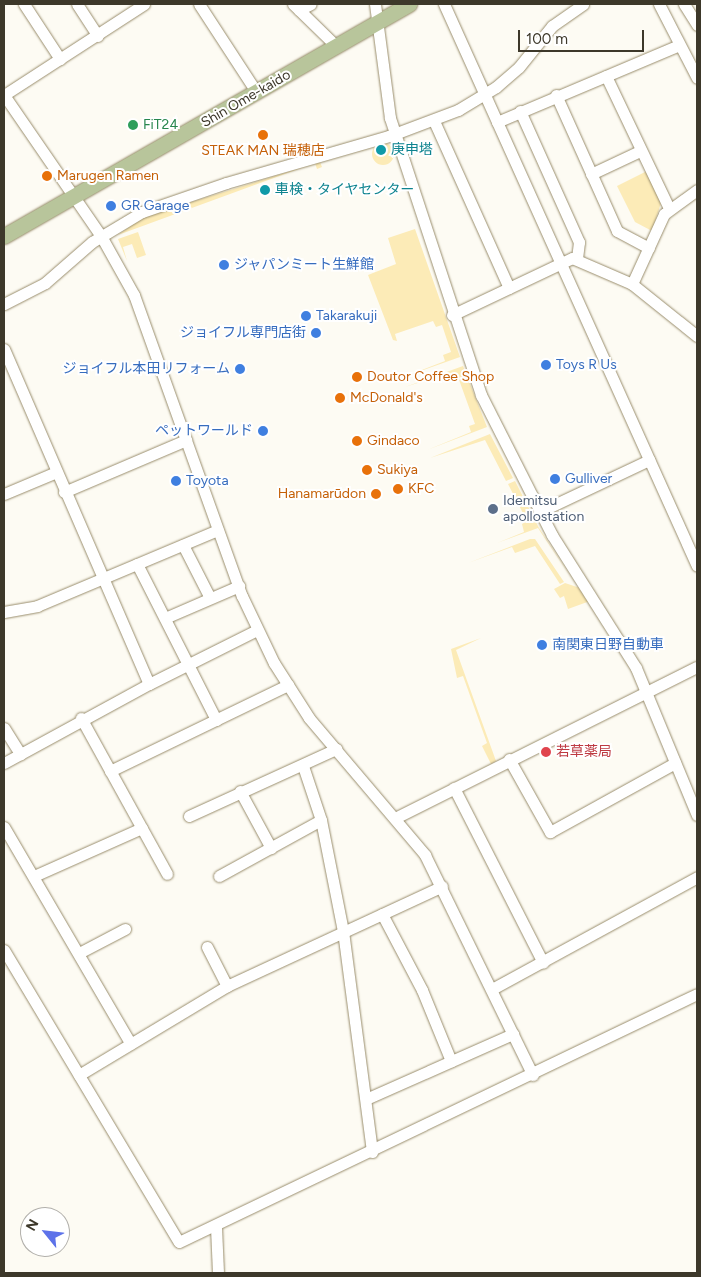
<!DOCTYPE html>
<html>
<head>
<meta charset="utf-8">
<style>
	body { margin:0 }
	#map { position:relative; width:701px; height:1277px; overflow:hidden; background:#fdfbf3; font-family:Figtree,"Noto Sans JP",sans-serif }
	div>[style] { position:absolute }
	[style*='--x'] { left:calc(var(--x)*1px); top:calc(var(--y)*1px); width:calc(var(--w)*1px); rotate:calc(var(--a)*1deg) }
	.green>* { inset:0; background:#fcebb7 }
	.round { border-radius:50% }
	.roads { filter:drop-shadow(0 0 1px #998d6c) drop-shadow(0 0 1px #998d6c) }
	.minor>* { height:11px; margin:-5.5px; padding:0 5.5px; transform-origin:5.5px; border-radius:5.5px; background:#fff }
	.major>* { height:15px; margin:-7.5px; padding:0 7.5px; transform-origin:7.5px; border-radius:7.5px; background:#b8c59b }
	.dots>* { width:14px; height:14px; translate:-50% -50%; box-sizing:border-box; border:2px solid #fff; border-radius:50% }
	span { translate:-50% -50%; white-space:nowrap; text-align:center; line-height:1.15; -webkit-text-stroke:4px #fff; paint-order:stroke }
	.street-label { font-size:14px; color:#3d382a }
	.leisure-label { font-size:14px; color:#27864d }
	.left { translate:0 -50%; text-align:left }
	.culture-label { font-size:14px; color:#0d838f }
	.food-label { font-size:14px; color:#c56008 }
	.right { translate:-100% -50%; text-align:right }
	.shop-label { font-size:14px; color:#366cbe }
	.service-label { font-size:14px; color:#4e5e75 }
	.health-label { font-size:14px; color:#be3a42 }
	.frame { position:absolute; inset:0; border:5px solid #3d382a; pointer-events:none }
	.north { position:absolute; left:20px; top:1207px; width:50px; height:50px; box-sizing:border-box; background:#fff; border:1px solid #b1afaa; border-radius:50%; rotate:299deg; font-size:14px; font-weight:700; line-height:20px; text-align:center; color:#3d382a }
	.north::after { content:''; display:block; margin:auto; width:18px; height:22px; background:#5d72e9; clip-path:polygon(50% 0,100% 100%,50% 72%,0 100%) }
	.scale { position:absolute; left:518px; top:30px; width:126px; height:22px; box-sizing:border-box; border:2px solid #3d382a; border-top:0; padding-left:6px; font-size:15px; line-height:18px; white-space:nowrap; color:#3d382a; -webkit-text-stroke:4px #fff; paint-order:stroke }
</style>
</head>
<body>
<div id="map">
	<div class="green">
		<div class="round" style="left:372px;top:143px;width:22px;height:22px"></div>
		<div style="clip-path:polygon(320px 162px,322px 167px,317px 169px,315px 163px,118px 235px,143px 217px)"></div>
		<div style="clip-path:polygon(647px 171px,661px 203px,652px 231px,635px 222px,617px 186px)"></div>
		<div style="clip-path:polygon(415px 229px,460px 357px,401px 378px,445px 361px,443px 355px,451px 352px,442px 325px,436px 327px,433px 321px,395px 334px,397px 341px,393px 340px,368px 275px,396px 264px,388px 238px)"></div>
		<div style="clip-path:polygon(138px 232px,146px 255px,137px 258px,132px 244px,123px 247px,127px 261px,118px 239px)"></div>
		<div style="clip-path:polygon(463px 366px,487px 427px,427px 450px,471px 432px,469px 426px,475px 424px,458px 377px,452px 379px,449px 373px,405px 387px)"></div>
		<div style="clip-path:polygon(490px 434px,513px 478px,506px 481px,485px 440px,430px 458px)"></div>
		<div style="clip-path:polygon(515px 481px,539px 528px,572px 579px,538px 528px,497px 543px,524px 532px,522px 524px,527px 521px,508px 484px)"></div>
		<div style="clip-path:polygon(535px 539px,564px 582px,560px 584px,535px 546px,515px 553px,512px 547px,468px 563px,530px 539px)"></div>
		<div style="clip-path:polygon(565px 583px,580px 588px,590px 601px,568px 609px,564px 596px,560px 598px,554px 589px)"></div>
		<div style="clip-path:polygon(481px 638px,456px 650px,496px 761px,491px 764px,482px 746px,487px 743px,463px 676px,457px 678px,451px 649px)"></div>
	</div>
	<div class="roads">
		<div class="minor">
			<div style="--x:24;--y:4;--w:66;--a:56.8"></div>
			<div style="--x:77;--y:4;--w:38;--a:57"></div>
			<div style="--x:199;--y:4;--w:106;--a:56.9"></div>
			<div style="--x:293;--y:4;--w:60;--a:44.3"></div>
			<div style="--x:375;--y:4;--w:115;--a:82.5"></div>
			<div style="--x:390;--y:118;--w:292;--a:71.8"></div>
			<div style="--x:481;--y:395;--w:157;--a:63.1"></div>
			<div style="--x:552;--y:535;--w:157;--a:57.7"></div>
			<div style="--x:636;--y:668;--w:159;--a:67.5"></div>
			<div style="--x:444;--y:4;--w:616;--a:65.76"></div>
			<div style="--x:659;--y:4;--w:83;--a:62.8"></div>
			<div style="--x:684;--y:4;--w:25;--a:58"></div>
			<div style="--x:299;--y:10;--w:13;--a:-27"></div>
			<div style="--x:606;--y:76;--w:146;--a:64.5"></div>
			<div style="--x:4;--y:95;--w:171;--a:55.5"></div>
			<div style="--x:101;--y:236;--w:68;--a:60.8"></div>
			<div style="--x:134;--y:295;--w:320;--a:70.3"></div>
			<div style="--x:242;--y:596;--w:74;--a:64.5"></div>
			<div style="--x:274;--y:663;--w:65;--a:57.5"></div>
			<div style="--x:309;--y:718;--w:180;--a:49.7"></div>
			<div style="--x:425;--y:855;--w:245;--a:63.9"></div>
			<div style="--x:4;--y:95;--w:167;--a:-33"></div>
			<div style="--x:556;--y:95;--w:149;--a:65.8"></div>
			<div style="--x:617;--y:231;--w:36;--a:28"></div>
			<div style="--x:520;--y:111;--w:144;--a:65.8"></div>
			<div style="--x:579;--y:242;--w:17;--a:97"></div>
			<div style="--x:434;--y:121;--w:183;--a:65.8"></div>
			<div style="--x:497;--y:122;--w:195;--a:-22.9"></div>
			<div style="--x:591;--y:174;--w:54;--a:-25.1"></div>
			<div style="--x:632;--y:284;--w:77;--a:-65.4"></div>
			<div style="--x:664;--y:214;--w:41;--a:-36"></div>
			<div style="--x:4;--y:304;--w:46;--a:-27.1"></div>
			<div style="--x:45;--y:283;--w:62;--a:-41.1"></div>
			<div style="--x:92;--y:242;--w:58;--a:-31"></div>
			<div style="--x:142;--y:212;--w:89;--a:-19"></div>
			<div style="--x:226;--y:183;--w:170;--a:-16.1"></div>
			<div style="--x:389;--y:136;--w:74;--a:-20.6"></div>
			<div style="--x:458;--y:110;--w:44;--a:-31.2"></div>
			<div style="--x:496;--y:87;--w:30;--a:-41"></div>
			<div style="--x:519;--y:67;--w:53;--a:-51.2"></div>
			<div style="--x:552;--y:26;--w:38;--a:-35"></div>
			<div style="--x:452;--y:315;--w:133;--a:-25.4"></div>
			<div style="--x:572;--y:258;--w:65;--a:23.4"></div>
			<div style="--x:632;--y:284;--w:83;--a:38.7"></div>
			<div style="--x:4;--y:349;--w:365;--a:66.6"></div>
			<div style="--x:149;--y:684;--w:121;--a:-26.6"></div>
			<div style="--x:64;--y:492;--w:133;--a:-23.1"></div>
			<div style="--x:4;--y:494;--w:54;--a:-22.8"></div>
			<div style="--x:539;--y:512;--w:122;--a:-25.3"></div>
			<div style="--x:183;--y:545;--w:59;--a:63"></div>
			<div style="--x:137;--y:564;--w:175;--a:63.1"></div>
			<div style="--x:4;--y:612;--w:34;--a:-10"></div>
			<div style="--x:37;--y:606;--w:196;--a:-22.8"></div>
			<div style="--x:165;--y:618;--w:81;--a:-23.4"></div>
			<div style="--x:81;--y:718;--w:178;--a:61.1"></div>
			<div style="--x:4;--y:728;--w:31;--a:58"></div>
			<div style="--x:509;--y:759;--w:84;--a:60.7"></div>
			<div style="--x:550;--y:832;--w:143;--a:-28.9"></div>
			<div style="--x:4;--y:763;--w:165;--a:-28.6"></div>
			<div style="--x:303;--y:766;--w:57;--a:71.6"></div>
			<div style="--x:321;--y:820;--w:113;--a:78.8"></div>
			<div style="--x:343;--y:931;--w:223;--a:82.5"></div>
			<div style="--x:110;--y:771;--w:198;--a:-25.8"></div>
			<div style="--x:454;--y:788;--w:196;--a:63"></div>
			<div style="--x:240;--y:791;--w:65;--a:61.5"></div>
			<div style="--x:189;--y:816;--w:162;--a:-24.5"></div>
			<div style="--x:397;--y:817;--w:335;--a:-26.6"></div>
			<div style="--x:4;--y:827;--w:251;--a:59.7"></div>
			<div style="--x:34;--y:876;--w:118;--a:-24"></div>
			<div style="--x:219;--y:876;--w:116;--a:-28.8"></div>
			<div style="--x:382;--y:914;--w:86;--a:62.2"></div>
			<div style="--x:422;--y:990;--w:77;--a:67.8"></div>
			<div style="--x:207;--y:947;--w:44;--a:62.9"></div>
			<div style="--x:4;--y:950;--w:340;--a:59.1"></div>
			<div style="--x:179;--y:1242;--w:574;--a:-25.58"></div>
			<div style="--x:79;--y:953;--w:52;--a:-27.6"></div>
			<div style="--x:492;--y:989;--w:234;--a:-28.6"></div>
			<div style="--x:79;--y:1075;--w:173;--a:-31"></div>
			<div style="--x:227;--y:986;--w:237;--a:-24.9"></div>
			<div style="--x:366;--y:1099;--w:161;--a:-23.9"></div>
			<div style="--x:216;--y:1227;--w:46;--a:87.5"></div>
		</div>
		<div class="major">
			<div style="--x:4;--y:236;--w:467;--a:-29.8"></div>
		</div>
	</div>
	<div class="dots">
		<div style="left:133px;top:125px;background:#2e9e5b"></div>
		<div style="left:263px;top:135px;background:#e8710a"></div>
		<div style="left:381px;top:150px;background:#0f9aa8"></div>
		<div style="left:47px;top:176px;background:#e8710a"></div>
		<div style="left:265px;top:190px;background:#0f9aa8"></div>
		<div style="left:111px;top:206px;background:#3f7fe0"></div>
		<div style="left:224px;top:265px;background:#3f7fe0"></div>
		<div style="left:306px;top:316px;background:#3f7fe0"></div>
		<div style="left:316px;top:333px;background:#3f7fe0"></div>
		<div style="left:546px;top:365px;background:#3f7fe0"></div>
		<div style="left:240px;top:369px;background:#3f7fe0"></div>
		<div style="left:357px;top:377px;background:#e8710a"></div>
		<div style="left:340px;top:398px;background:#e8710a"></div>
		<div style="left:263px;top:431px;background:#3f7fe0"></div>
		<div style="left:357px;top:441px;background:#e8710a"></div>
		<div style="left:367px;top:470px;background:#e8710a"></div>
		<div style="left:555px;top:479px;background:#3f7fe0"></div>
		<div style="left:176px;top:481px;background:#3f7fe0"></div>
		<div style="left:398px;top:489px;background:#e8710a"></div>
		<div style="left:376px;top:494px;background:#e8710a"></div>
		<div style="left:493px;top:509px;background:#5c6f8a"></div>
		<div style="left:542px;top:645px;background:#3f7fe0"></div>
		<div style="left:546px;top:752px;background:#e0444e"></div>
	</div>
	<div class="street-label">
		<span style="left:246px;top:99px;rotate:-30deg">Shin Ome-kaido</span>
	</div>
	<div class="leisure-label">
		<span class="left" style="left:143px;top:125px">FiT24</span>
	</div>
	<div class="culture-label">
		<span class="left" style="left:391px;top:150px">庚申塔</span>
		<span class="left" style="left:275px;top:190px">車検・タイヤセンター</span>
	</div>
	<div class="food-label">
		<span style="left:263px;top:151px">STEAK MAN 瑞穂店</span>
		<span class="left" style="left:57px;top:176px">Marugen Ramen</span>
		<span class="left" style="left:367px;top:377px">Doutor Coffee Shop</span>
		<span class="left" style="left:350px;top:398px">McDonald's</span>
		<span class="left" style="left:367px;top:441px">Gindaco</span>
		<span class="left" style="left:377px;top:470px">Sukiya</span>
		<span class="left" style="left:408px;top:489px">KFC</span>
		<span class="right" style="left:366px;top:494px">Hanamarūdon</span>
	</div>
	<div class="shop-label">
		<span class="left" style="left:121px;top:206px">GR Garage</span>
		<span class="left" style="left:234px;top:265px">ジャパンミート生鮮館</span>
		<span class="left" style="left:316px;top:316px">Takarakuji</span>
		<span class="right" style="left:306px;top:333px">ジョイフル専門店街</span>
		<span class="left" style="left:556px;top:365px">Toys R Us</span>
		<span class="right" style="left:230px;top:369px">ジョイフル本田リフォーム</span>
		<span class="right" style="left:253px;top:431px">ペットワールド</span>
		<span class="left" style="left:565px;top:479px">Gulliver</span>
		<span class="left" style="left:186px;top:481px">Toyota</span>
		<span class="left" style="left:552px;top:645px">南関東日野自動車</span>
	</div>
	<div class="service-label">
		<span class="left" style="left:503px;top:509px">Idemitsu<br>apollostation</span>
	</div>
	<div class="health-label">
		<span class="left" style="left:556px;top:752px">若草薬局</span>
	</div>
	<div class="frame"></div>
	<div class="north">N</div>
	<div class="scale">100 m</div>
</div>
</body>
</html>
